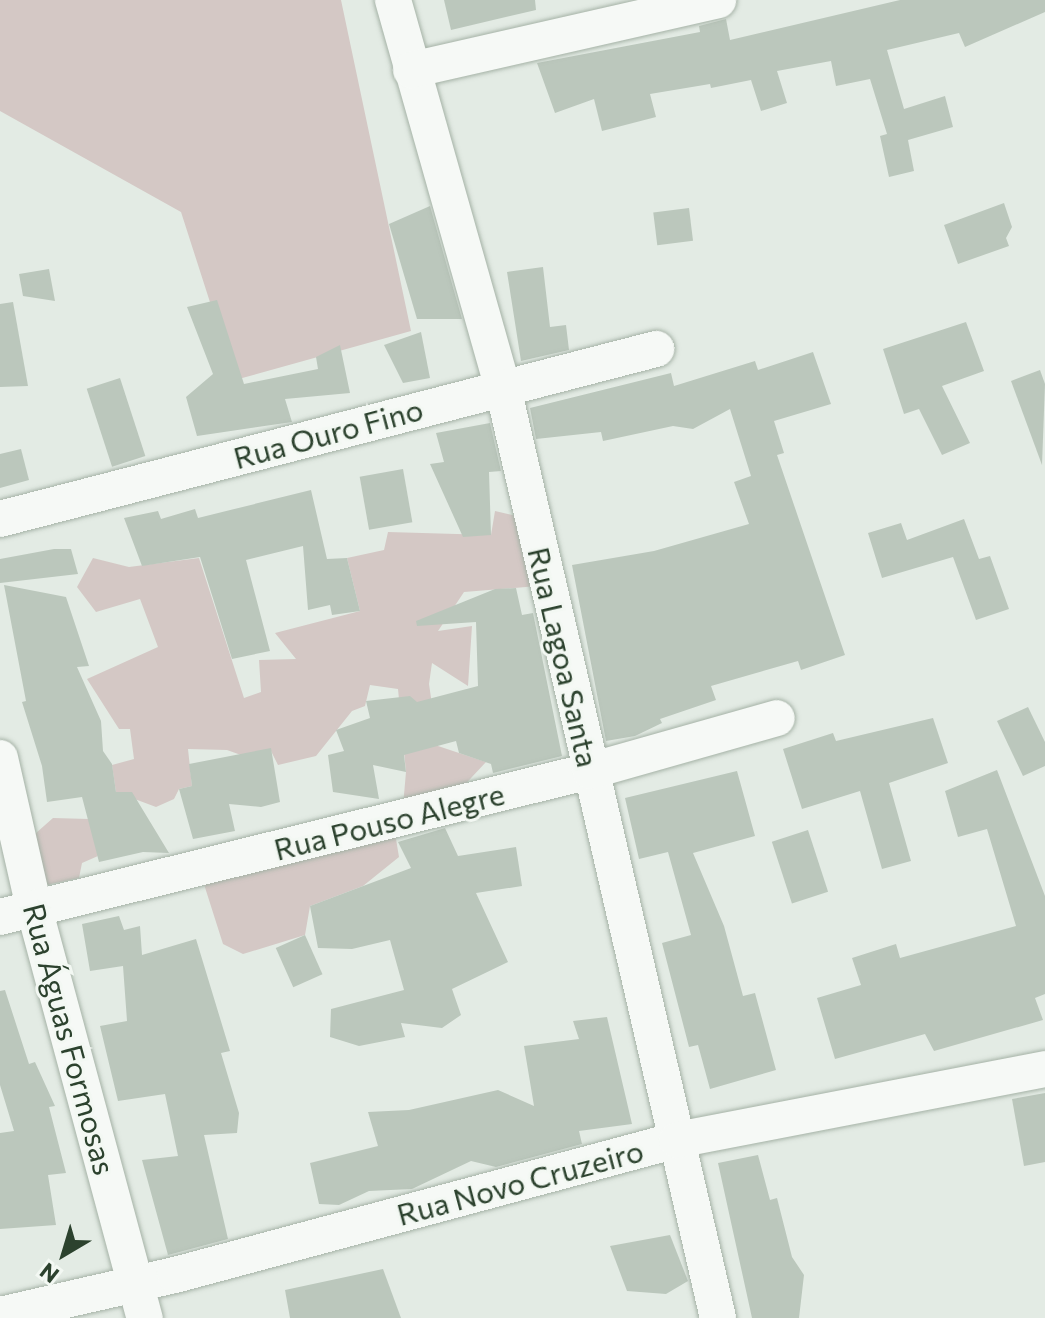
<!DOCTYPE html>
<html>
<head>
<meta charset="utf-8">
<style>
	body { margin:0 }
	#map { position:relative; width:1045px; height:1318px; overflow:hidden; background:#e3ebe4; font-family:Commissioner,sans-serif }
	div>[style] { position:absolute }
	[style*='--x'] { left:calc(var(--x)*1px); top:calc(var(--y)*1px); width:calc(var(--w)*1px); rotate:calc(var(--a)*1deg) }
	.green>* { inset:0; background:#d4c8c5 }
	.building>* { inset:0; background:#bbc7bc; transform-origin:0 0 }
	.roads { filter:drop-shadow(0 0 2px #a5b2a6) drop-shadow(0 0 2px #a5b2a6) }
	.minor>* { height:36px; margin:-18px; padding:0 18px; transform-origin:18px; border-radius:18px; background:#f6f9f6 }
	span { translate:-50% -50%; white-space:nowrap; text-align:center; line-height:1.15; -webkit-text-stroke:6px #f3f8f3; paint-order:stroke }
	.street-label { font-size:30px; color:#2c422e }
	.north { position:absolute; left:24px; top:1214px; width:80px; height:80px; -webkit-text-stroke:6px #f3f8f3; paint-order:stroke; rotate:218deg; font-size:22px; font-weight:700; line-height:32px; text-align:center; color:#2c422e }
	.north::after { content:''; display:block; margin:auto; width:28px; height:36px; background:#2c422e; clip-path:polygon(50% 0,100% 100%,50% 72%,0 100%) }
</style>
</head>
<body>
<div id="map">
	<div class="green">
		<div style="clip-path:polygon(0 0,341px 0,411px 331px,235px 380px,181px 212px,0 111px)"></div>
		<div style="clip-path:polygon(495px 511px,520px 517px,538px 586px,464px 592px,438px 631px,472px 626px,468px 686px,432px 663px,429px 684px,438px 746px,486px 762px,457px 793px,403px 806px,406px 772px,398px 689px,370px 685px,365px 706px,352px 711px,316px 756px,278px 765px,270px 749px,241px 755px,227px 750px,188px 749px,192px 786px,179px 789px,174px 799px,156px 807px,116px 792px,112px 765px,134px 759px,130px 729px,119px 729px,87px 679px,158px 647px,140px 599px,96px 612px,77px 587px,93px 558px,129px 567px,199px 558px,244px 698px,261px 692px,259px 660px,296px 659px,275px 633px,360px 611px,347px 558px,384px 550px,388px 532px,491px 535px)"></div>
		<div style="clip-path:polygon(53px 818px,89px 819px,98px 856px,82px 863px,79px 878px,37px 887px,27px 841px)"></div>
		<div style="clip-path:polygon(394px 827px,399px 857px,363px 886px,310px 906px,305px 935px,243px 954px,223px 944px,202px 878px)"></div>
	</div>
	<div class="building">
		<div style="clip-path:polygon(444px 0,535px 0,536px 10px,451px 30px)"></div>
		<div style="clip-path:polygon(900px 0,1045px 0,1045px 12px,965px 47px,959px 33px,887px 50px,904px 109px,945px 96px,953px 127px,908px 140px,914px 171px,889px 177px,880px 136px,887px 134px,870px 79px,836px 86px,831px 61px,777px 71px,787px 103px,761px 111px,751px 80px,711px 88px,710px 84px,650px 94px,656px 117px,602px 131px,594px 99px,555px 113px,537px 63px,700px 32px,699px 26px,726px 19px,730px 40px)"></div>
		<div style="clip-path:polygon(1004px 203px,1012px 227px,1006px 238px,1009px 246px,958px 264px,944px 225px)"></div>
		<div style="clip-path:polygon(430px 206px,462px 319px,417px 319px,389px 224px)"></div>
		<div style="left:689px;top:208px;width:33px;height:36px;rotate:83deg"></div>
		<div style="clip-path:polygon(543px 267px,550px 327px,566px 325px,569px 350px,521px 361px,507px 272px)"></div>
		<div style="clip-path:polygon(49px 269px,55px 301px,23px 296px,19px 274px)"></div>
		<div style="clip-path:polygon(217px 300px,244px 384px,318px 369px,316px 357px,340px 345px,350px 393px,285px 399px,292px 422px,197px 436px,186px 397px,213px 374px,187px 307px)"></div>
		<div style="clip-path:polygon(13px 302px,28px 386px,0 387px,0 304px)"></div>
		<div style="clip-path:polygon(966px 322px,984px 371px,942px 386px,970px 443px,942px 455px,919px 409px,904px 414px,883px 349px)"></div>
		<div style="clip-path:polygon(421px 332px,430px 378px,403px 383px,384px 345px)"></div>
		<div style="clip-path:polygon(813px 352px,831px 404px,774px 421px,784px 453px,777px 455px,845px 655px,801px 670px,798px 661px,711px 686px,716px 700px,660px 719px,662px 723px,635px 736px,606px 741px,572px 565px,654px 551px,749px 524px,734px 482px,751px 476px,730px 409px,693px 429px,673px 426px,603px 441px,601px 432px,536px 439px,530px 408px,671px 373px,674px 386px,755px 361px,758px 370px)"></div>
		<div style="clip-path:polygon(1040px 370px,1045px 384px,1042px 465px,1011px 381px)"></div>
		<div style="left:120px;top:378px;width:82px;height:35px;rotate:72deg"></div>
		<div style="clip-path:polygon(490px 423px,501px 471px,489px 472px,491px 535px,463px 537px,430px 464px,444px 462px,436px 433px)"></div>
		<div style="clip-path:polygon(21px 449px,29px 480px,0 488px,0 454px)"></div>
		<div style="left:403px;top:469px;width:54px;height:44px;rotate:80deg"></div>
		<div style="clip-path:polygon(311px 490px,327px 559px,347px 558px,360px 611px,332px 615px,330px 605px,308px 610px,303px 546px,246px 560px,270px 651px,232px 659px,200px 557px,142px 566px,124px 518px,158px 511px,161px 519px,195px 509px,198px 518px)"></div>
		<div style="clip-path:polygon(964px 519px,979px 559px,990px 556px,1009px 609px,976px 620px,953px 557px,882px 578px,868px 533px,901px 523px,907px 540px)"></div>
		<div style="clip-path:polygon(54px 549px,71px 549px,78px 574px,0 583px,0 559px)"></div>
		<div style="clip-path:polygon(4px 585px,66px 597px,89px 666px,77px 667px,101px 721px,103px 751px,112px 764px,116px 792px,132px 792px,169px 853px,143px 852px,99px 862px,82px 797px,47px 802px,42px 766px,22px 702px,26px 701px)"></div>
		<div style="clip-path:polygon(516px 588px,522px 615px,533px 613px,562px 756px,493px 773px,491px 764px,459px 753px,456px 741px,404px 755px,406px 772px,373px 765px,379px 799px,333px 792px,328px 755px,344px 751px,336px 730px,370px 718px,366px 701px,410px 696px,417px 702px,478px 686px,476px 622px,417px 626px,416px 621px,495px 589px)"></div>
		<div style="clip-path:polygon(1028px 707px,1045px 742px,1045px 766px,1023px 776px,997px 721px)"></div>
		<div style="clip-path:polygon(933px 718px,948px 763px,889px 783px,911px 861px,882px 869px,860px 791px,802px 809px,783px 749px,833px 733px,836px 741px)"></div>
		<div style="clip-path:polygon(271px 748px,280px 802px,261px 807px,229px 804px,235px 831px,193px 839px,179px 789px,192px 786px,189px 764px)"></div>
		<div style="clip-path:polygon(997px 770px,1045px 896px,1045px 994px,1035px 998px,1043px 1020px,934px 1051px,925px 1034px,835px 1059px,817px 998px,861px 985px,852px 958px,896px 944px,900px 958px,1016px 926px,987px 829px,958px 837px,945px 791px)"></div>
		<div style="clip-path:polygon(737px 771px,755px 836px,693px 853px,724px 926px,743px 996px,755px 993px,776px 1070px,710px 1089px,698px 1045px,689px 1047px,662px 943px,691px 935px,668px 852px,639px 859px,625px 798px)"></div>
		<div style="clip-path:polygon(445px 828px,458px 856px,516px 847px,522px 886px,476px 893px,508px 962px,452px 989px,461px 1015px,442px 1028px,401px 1023px,405px 1037px,359px 1046px,330px 1037px,331px 1009px,404px 990px,390px 940px,352px 949px,318px 948px,310px 906px,411px 868px,398px 842px)"></div>
		<div style="left:808px;top:830px;width:65px;height:38px;rotate:72deg"></div>
		<div style="clip-path:polygon(119px 916px,124px 930px,140px 926px,142px 955px,196px 939px,230px 1051px,221px 1053px,239px 1113px,237px 1133px,204px 1135px,228px 1239px,168px 1255px,142px 1160px,178px 1156px,165px 1094px,118px 1101px,100px 1026px,127px 1021px,123px 966px,90px 971px,82px 924px)"></div>
		<div style="left:305px;top:935px;width:43px;height:32px;rotate:66deg"></div>
		<div style="clip-path:polygon(5px 990px,29px 1064px,35px 1062px,55px 1106px,49px 1107px,66px 1173px,48px 1175px,56px 1225px,0 1229px,0 1133px,14px 1131px,0 1085px,0 991px)"></div>
		<div style="clip-path:polygon(607px 1017px,632px 1124px,579px 1131px,582px 1144px,496px 1167px,471px 1161px,412px 1189px,369px 1191px,339px 1205px,319px 1204px,310px 1163px,378px 1146px,368px 1112px,409px 1110px,498px 1090px,534px 1106px,524px 1046px,579px 1039px,573px 1021px)"></div>
		<div style="clip-path:polygon(1045px 1093px,1045px 1162px,1024px 1166px,1012px 1099px)"></div>
		<div style="clip-path:polygon(758px 1155px,770px 1200px,777px 1198px,792px 1257px,804px 1275px,799px 1318px,752px 1318px,718px 1163px)"></div>
		<div style="clip-path:polygon(670px 1235px,688px 1281px,666px 1294px,627px 1291px,610px 1246px)"></div>
		<div style="clip-path:polygon(383px 1269px,401px 1318px,290px 1318px,285px 1290px)"></div>
	</div>
	<div class="roads">
		<div class="minor">
			<div style="--x:393;--y:0;--w:403;--a:74.2"></div>
			<div style="--x:503;--y:388;--w:955;--a:76.98"></div>
			<div style="--x:411;--y:70;--w:315;--a:-12.8"></div>
			<div style="--x:0;--y:519;--w:678;--a:-14.53"></div>
			<div style="--x:0;--y:758;--w:154;--a:77.2"></div>
			<div style="--x:34;--y:908;--w:425;--a:74.9"></div>
			<div style="--x:0;--y:917;--w:608;--a:-13.9"></div>
			<div style="--x:590;--y:771;--w:194;--a:-15.8"></div>
			<div style="--x:0;--y:1315;--w:180;--a:-12.9"></div>
			<div style="--x:175;--y:1275;--w:520;--a:-15.05"></div>
			<div style="--x:677;--y:1140;--w:375;--a:-10.9"></div>
		</div>
	</div>
	<div class="street-label">
		<span style="left:328px;top:433px;rotate:-15deg">Rua Ouro Fino</span>
		<span style="left:564px;top:657px;rotate:77deg">Rua Lagoa Santa</span>
		<span style="left:389px;top:821px;rotate:-14deg">Rua Pouso Alegre</span>
		<span style="left:70px;top:1039px;rotate:75deg">Rua Águas Formosas</span>
		<span style="left:520px;top:1182px;rotate:-15deg">Rua Novo Cruzeiro</span>
	</div>
	<div class="north">N</div>
</div>
</body>
</html>
